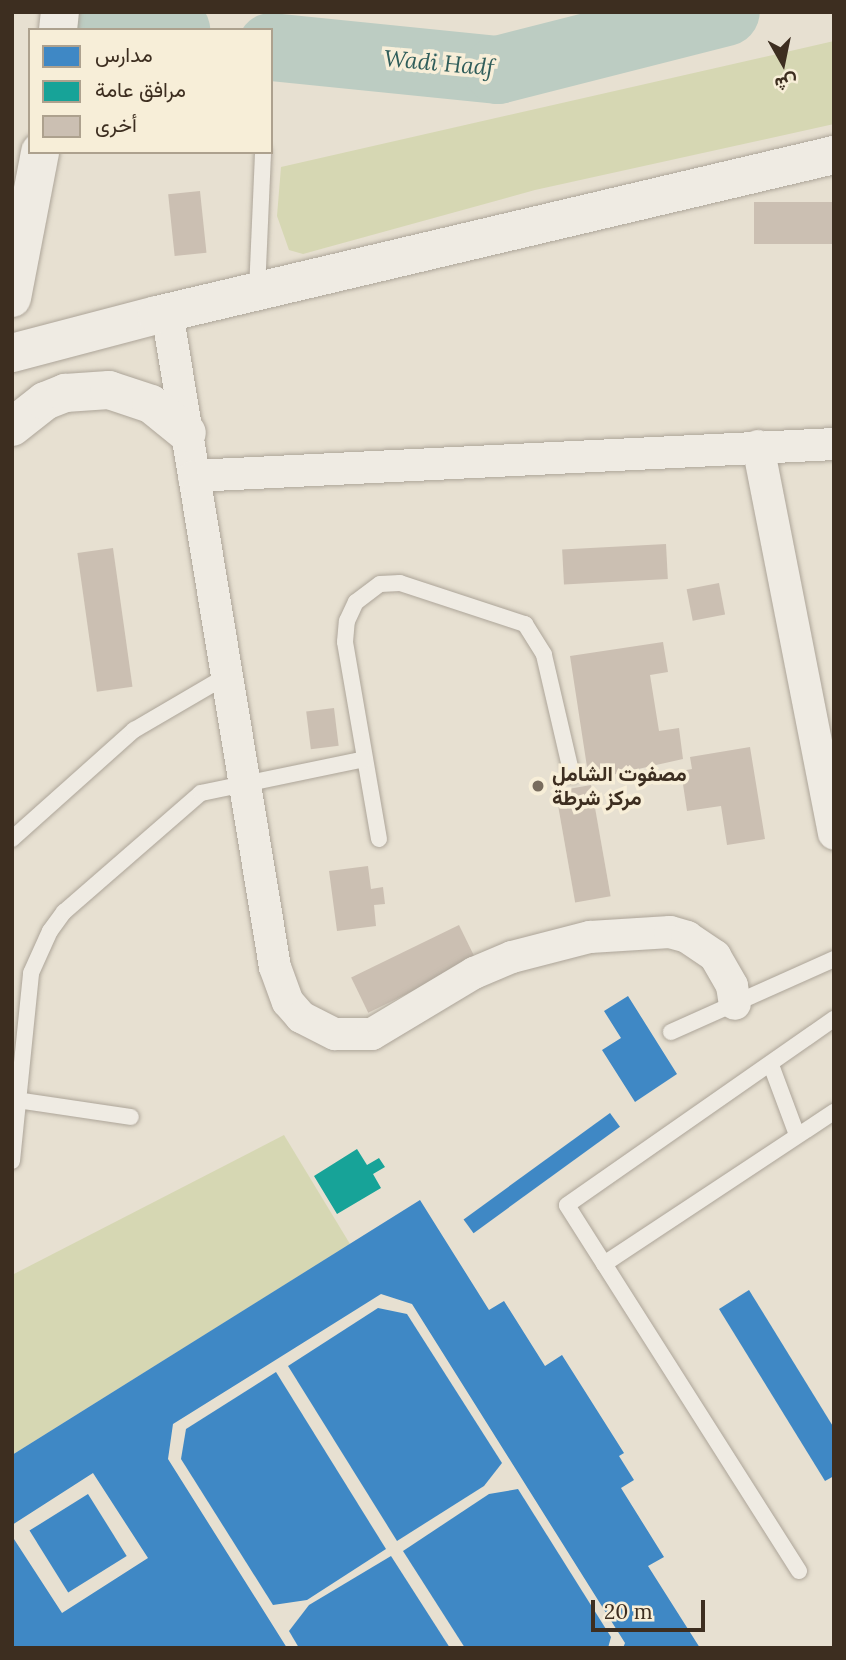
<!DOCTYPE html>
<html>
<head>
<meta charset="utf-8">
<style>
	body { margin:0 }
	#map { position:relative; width:846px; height:1660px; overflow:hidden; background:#e7e0d1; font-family:Lora,Vazirmatn,serif }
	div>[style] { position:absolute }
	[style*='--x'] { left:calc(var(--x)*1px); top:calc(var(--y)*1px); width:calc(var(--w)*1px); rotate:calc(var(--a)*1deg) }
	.green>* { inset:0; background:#d6d7b3 }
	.schools>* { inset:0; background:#3f88c5; transform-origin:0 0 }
	.public>* { inset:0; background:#17a398 }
	.river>* { height:68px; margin:-34px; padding:0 34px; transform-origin:34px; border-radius:34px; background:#bcccc2 }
	.building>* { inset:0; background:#cbbfb2; transform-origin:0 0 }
	.roads { filter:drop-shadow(0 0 2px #ada599) drop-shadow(0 0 2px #ada599) }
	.service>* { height:16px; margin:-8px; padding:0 8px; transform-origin:8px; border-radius:8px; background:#efebe3 }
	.minor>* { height:32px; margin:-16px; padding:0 16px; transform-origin:16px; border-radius:16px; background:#efebe3 }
	.tertiary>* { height:38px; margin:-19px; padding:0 19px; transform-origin:19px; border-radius:19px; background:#efebe3 }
	.dots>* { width:19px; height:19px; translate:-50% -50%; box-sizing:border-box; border:4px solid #f7eed8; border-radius:50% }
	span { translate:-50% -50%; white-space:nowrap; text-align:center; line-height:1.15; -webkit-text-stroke:7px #f7eed8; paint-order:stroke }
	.poi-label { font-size:21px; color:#3d2e20; font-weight:700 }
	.left { translate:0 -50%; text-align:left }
	.water-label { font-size:23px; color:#2f5d5a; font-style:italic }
	.frame { position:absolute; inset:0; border:14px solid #3d2e20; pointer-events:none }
	.legend { position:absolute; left:28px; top:28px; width:245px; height:126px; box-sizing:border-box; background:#f7eed8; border:2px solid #ada18e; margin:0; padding:9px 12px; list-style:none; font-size:21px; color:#3d2e20 }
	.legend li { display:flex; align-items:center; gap:14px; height:35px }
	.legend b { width:35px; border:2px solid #ada18e }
	.north { position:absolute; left:748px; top:28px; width:70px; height:70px; -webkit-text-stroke:5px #f7eed8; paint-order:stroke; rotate:171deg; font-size:19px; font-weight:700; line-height:28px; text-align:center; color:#3d2e20 }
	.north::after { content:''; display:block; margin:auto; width:24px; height:32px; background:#3d2e20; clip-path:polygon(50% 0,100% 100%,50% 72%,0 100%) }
	.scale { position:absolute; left:591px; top:1600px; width:114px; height:32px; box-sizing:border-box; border:4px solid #3d2e20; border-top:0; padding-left:9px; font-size:21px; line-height:24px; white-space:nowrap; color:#3d2e20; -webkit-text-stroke:5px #f7eed8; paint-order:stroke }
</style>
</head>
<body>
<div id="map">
	<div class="green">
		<div style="clip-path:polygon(834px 41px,834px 124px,535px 190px,303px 254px,289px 250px,277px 216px,281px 167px)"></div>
		<div style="clip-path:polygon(284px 1135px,350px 1244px,12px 1455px,12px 1275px)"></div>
	</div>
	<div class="schools">
		<div style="clip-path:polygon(628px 996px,677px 1074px,635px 1102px,602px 1050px,621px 1038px,604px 1011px)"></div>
		<div style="left:610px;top:1113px;width:17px;height:181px;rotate:54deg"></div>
		<div style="clip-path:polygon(420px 1200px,489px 1310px,504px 1301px,545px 1366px,562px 1355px,624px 1453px,619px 1456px,634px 1480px,621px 1488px,664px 1557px,648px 1566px,700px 1648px,623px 1648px,625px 1643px,412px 1304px,381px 1294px,173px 1424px,168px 1459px,287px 1648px,12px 1648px,12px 1536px,62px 1613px,148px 1558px,93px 1473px,12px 1525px,12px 1455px)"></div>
		<div style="clip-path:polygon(749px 1290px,834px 1428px,834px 1476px,825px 1481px,719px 1309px)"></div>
		<div style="clip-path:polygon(378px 1308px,407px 1314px,502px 1463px,484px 1486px,397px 1541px,288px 1366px)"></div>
		<div style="clip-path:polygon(276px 1372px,386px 1549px,307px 1600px,273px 1605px,181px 1459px,186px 1429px)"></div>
		<div style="clip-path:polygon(518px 1489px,611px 1637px,608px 1648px,465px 1648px,403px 1551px,489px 1494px)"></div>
		<div style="left:88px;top:1494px;width:73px;height:69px;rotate:58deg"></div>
		<div style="clip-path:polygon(391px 1556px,450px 1648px,299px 1648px,289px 1631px,309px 1605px)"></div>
	</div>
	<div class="public">
		<div style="clip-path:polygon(357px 1149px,367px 1165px,379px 1158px,385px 1167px,373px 1174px,381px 1188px,337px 1214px,314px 1176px)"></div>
	</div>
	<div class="river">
		<div style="--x:86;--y:12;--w:92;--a:11.3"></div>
		<div style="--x:271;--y:47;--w:228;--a:5.8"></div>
		<div style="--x:498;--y:70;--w:235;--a:-14.3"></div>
	</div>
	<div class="building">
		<div style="left:200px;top:191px;width:62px;height:32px;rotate:84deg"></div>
		<div style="left:834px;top:202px;width:42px;height:80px;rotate:90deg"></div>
		<div style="left:666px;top:544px;width:35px;height:104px;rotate:87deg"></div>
		<div style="left:113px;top:548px;width:140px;height:36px;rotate:82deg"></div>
		<div style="left:719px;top:583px;width:32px;height:33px;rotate:79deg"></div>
		<div style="clip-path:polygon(663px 642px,668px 672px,650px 675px,659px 731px,679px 728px,683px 759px,589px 780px,570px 656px)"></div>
		<div style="left:334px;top:708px;width:38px;height:28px;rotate:83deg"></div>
		<div style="clip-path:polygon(750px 747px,765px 839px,727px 845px,721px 806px,687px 811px,681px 771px,692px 769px,690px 757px)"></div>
		<div style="left:591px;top:785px;width:113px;height:36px;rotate:80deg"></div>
		<div style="clip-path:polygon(368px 866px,371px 889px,383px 887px,385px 904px,374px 905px,376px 926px,337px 931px,329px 871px)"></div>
		<div style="left:459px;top:925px;width:39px;height:120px;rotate:64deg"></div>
	</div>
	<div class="roads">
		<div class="service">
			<div style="--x:257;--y:291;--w:139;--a:-87.5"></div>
			<div style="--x:12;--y:839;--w:164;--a:-41.8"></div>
			<div style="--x:134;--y:730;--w:109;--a:-30.3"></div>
			<div style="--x:379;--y:839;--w:200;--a:-99.8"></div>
			<div style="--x:345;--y:642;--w:21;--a:-85"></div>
			<div style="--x:347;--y:621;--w:21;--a:-65"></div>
			<div style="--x:356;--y:602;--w:30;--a:-37"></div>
			<div style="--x:380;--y:584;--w:20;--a:-3"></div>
			<div style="--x:400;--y:583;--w:132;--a:18.2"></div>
			<div style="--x:525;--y:624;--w:36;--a:58"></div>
			<div style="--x:544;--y:655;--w:123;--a:76.9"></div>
			<div style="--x:671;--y:1032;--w:179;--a:-24.1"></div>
			<div style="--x:771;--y:1065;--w:75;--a:69.6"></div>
			<div style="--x:17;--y:1100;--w:115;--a:8.5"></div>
			<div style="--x:12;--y:1161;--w:189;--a:-84.2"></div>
			<div style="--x:31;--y:973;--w:46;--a:-65.7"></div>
			<div style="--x:50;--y:931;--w:24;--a:-54"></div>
			<div style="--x:64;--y:912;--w:181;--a:-41"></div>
			<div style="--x:201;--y:793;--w:167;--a:-11.7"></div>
			<div style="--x:604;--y:1264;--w:276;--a:-33.5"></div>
			<div style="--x:799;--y:1571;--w:433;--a:-122.4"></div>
			<div style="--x:567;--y:1205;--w:325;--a:-34.9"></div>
		</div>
		<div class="minor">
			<div style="--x:167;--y:312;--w:664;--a:80.64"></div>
			<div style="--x:275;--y:967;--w:37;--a:70"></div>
			<div style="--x:288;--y:1002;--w:20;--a:49"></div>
			<div style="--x:301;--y:1017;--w:38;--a:27"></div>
			<div style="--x:335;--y:1034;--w:37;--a:0"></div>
			<div style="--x:372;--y:1034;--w:119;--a:-30.9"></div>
			<div style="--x:474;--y:973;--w:41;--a:-22.8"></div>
			<div style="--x:512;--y:957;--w:81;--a:-14.4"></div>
			<div style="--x:590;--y:937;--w:80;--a:-3.6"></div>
			<div style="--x:670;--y:932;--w:18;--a:16"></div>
			<div style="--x:687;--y:937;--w:34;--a:34"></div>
			<div style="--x:715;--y:956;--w:34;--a:60"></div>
			<div style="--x:732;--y:986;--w:18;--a:81"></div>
			<div style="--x:758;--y:446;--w:395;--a:78.9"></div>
			<div style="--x:194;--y:476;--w:641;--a:-2.86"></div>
		</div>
		<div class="tertiary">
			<div style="--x:58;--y:30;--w:18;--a:-84"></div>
			<div style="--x:12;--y:298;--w:149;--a:-79.1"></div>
			<div style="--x:12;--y:353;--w:150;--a:-14.7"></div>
			<div style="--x:157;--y:315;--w:696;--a:-13.3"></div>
			<div style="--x:12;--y:427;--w:42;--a:-38.2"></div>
			<div style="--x:45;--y:401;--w:22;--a:-22"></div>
			<div style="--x:65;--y:393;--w:44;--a:-3.9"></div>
			<div style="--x:109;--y:390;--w:44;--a:18.4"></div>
			<div style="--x:151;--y:404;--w:46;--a:38.9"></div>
		</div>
	</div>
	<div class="dots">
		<div style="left:538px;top:786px;background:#786c5e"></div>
	</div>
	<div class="poi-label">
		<span class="left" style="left:552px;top:786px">مصفوت الشامل<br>مركز شرطة</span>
	</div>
	<div class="water-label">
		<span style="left:439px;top:63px;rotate:5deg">Wadi Hadf</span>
	</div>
	<div class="frame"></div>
	<ul class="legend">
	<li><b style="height:19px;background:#3f88c5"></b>مدارس</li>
	<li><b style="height:19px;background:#17a398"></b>مرافق عامة</li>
	<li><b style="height:19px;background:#cbbfb2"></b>أخرى</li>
	</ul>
	<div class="north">ش</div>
	<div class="scale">20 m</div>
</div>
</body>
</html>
